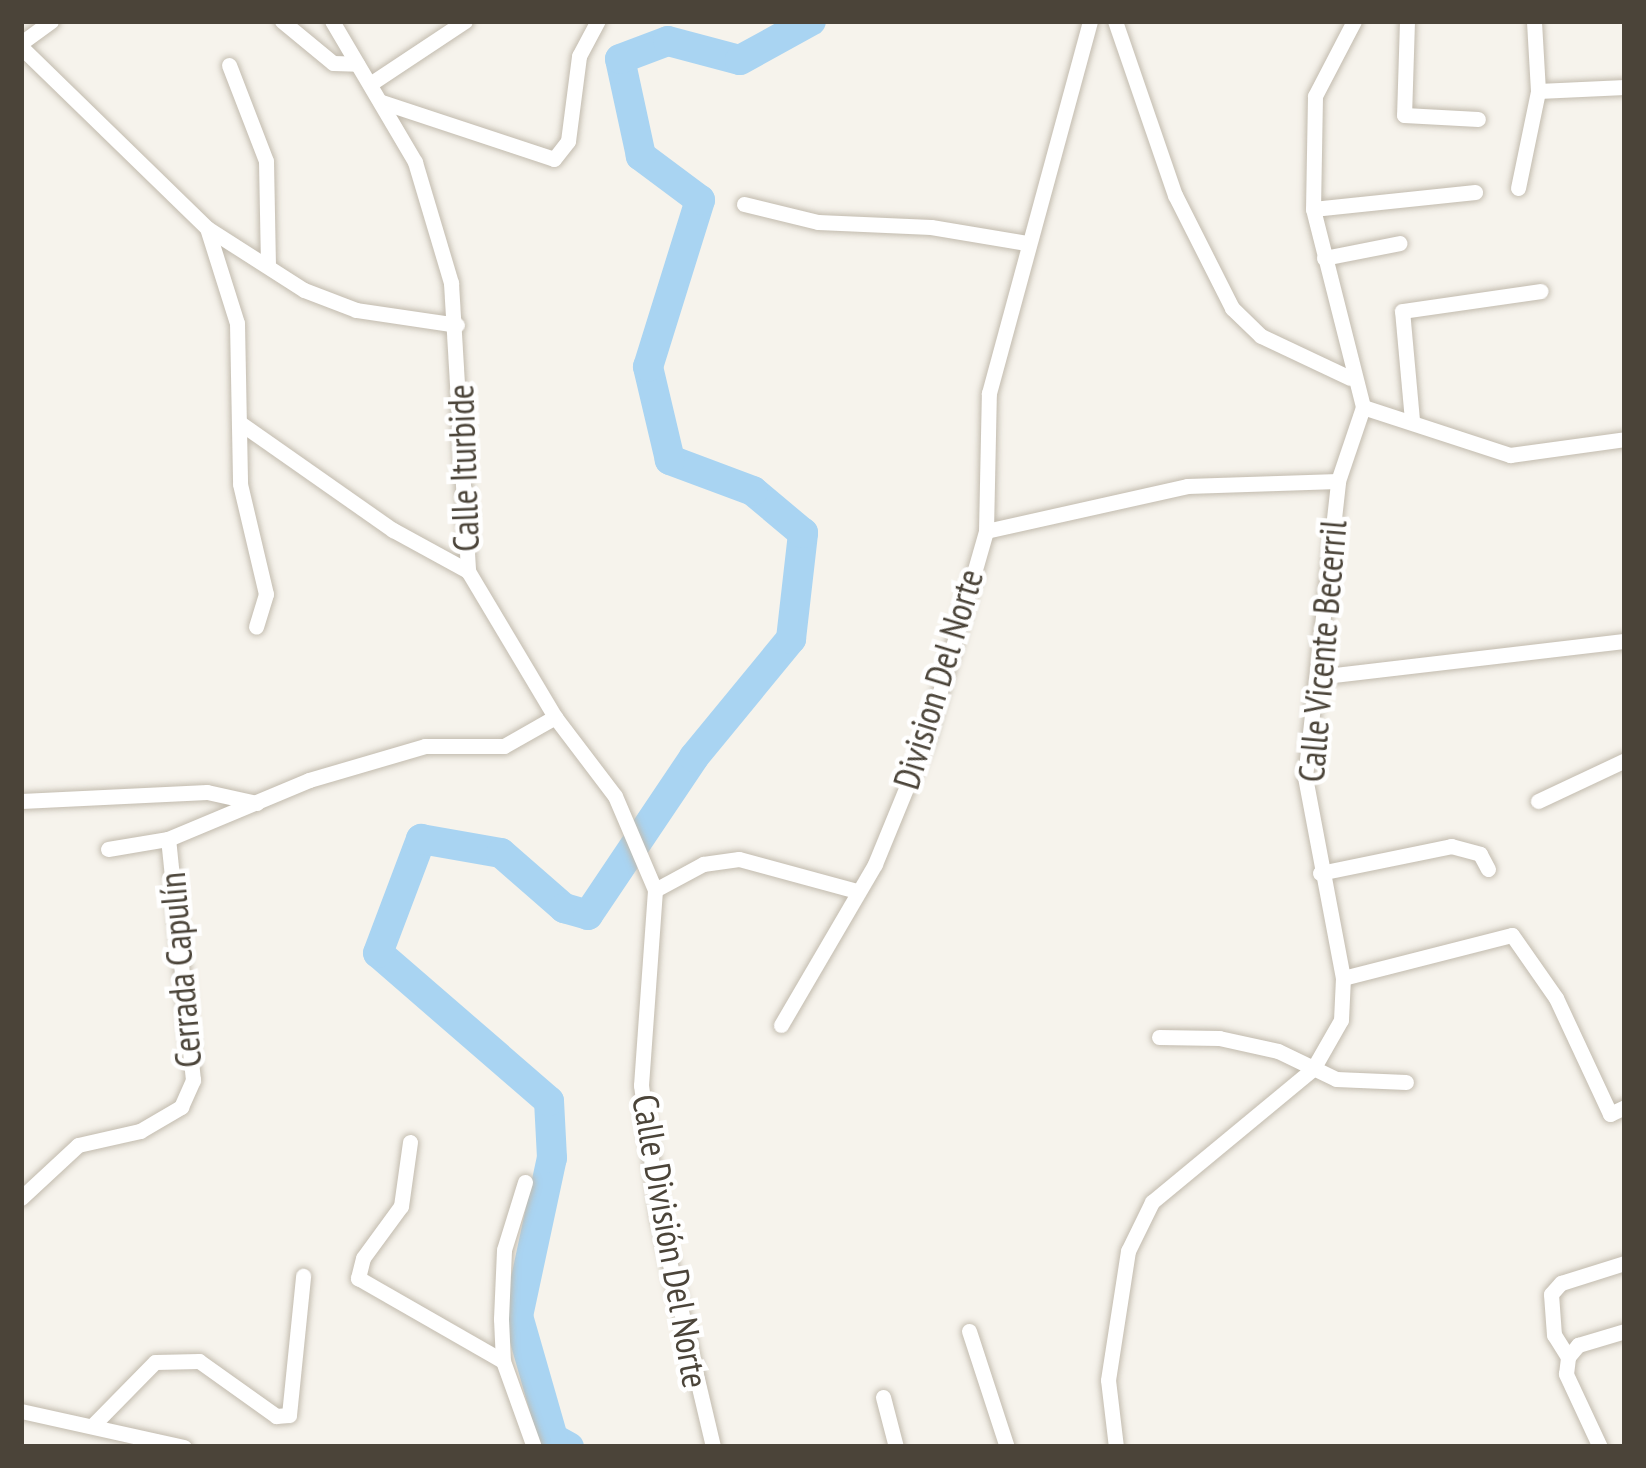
<!DOCTYPE html>
<html>
<head>
<meta charset="utf-8">
<style>
	body { margin:0 }
	#map { position:relative; width:1646px; height:1468px; overflow:hidden; background:#f6f3ec; font-family:"PT Sans Narrow",sans-serif }
	div>[style] { position:absolute }
	[style*='--x'] { left:calc(var(--x)*1px); top:calc(var(--y)*1px); width:calc(var(--w)*1px); rotate:calc(var(--a)*1deg) }
	.river>* { height:30px; margin:-15px; padding:0 15px; transform-origin:15px; border-radius:15px; background:#a9d4f2 }
	.roads { filter:drop-shadow(0 0 3px #c2bbae) drop-shadow(0 0 3px #c2bbae) }
	.minor>* { height:15px; margin:-7.5px; padding:0 7.5px; transform-origin:7.5px; border-radius:7.5px; background:#fff }
	span { translate:-50% -50%; white-space:nowrap; text-align:center; line-height:1.15; -webkit-text-stroke:9px #fff; paint-order:stroke }
	.street-label { font-size:36px; color:#4b4439 }
	.frame { position:absolute; inset:0; border:24px solid #4b4439; pointer-events:none }
</style>
</head>
<body>
<div id="map">
	<div class="river">
		<div style="--x:569;--y:1447;--w:18;--a:-151"></div>
		<div style="--x:553;--y:1438;--w:127;--a:-106"></div>
		<div style="--x:518;--y:1316;--w:162;--a:-77.9"></div>
		<div style="--x:552;--y:1158;--w:57;--a:-93"></div>
		<div style="--x:549;--y:1101;--w:226;--a:-139.1"></div>
		<div style="--x:378;--y:953;--w:122;--a:-69.3"></div>
		<div style="--x:421;--y:839;--w:81;--a:9.9"></div>
		<div style="--x:501;--y:853;--w:84;--a:41.1"></div>
		<div style="--x:564;--y:908;--w:25;--a:16"></div>
		<div style="--x:588;--y:915;--w:190;--a:-56.1"></div>
		<div style="--x:694;--y:757;--w:153;--a:-50.6"></div>
		<div style="--x:791;--y:639;--w:107;--a:-83.5"></div>
		<div style="--x:803;--y:533;--w:65;--a:-140"></div>
		<div style="--x:753;--y:491;--w:89;--a:-159.5"></div>
		<div style="--x:670;--y:460;--w:96;--a:-103.3"></div>
		<div style="--x:648;--y:367;--w:175;--a:-72.7"></div>
		<div style="--x:700;--y:200;--w:74;--a:-143.3"></div>
		<div style="--x:641;--y:156;--w:99;--a:-102.2"></div>
		<div style="--x:620;--y:59;--w:51;--a:-20.6"></div>
		<div style="--x:668;--y:41;--w:74;--a:14.8"></div>
		<div style="--x:740;--y:60;--w:81;--a:-28.8"></div>
	</div>
	<div class="roads">
		<div class="minor">
			<div style="--x:282;--y:21;--w:66;--a:39.5"></div>
			<div style="--x:333;--y:63;--w:24;--a:2"></div>
			<div style="--x:332;--y:21;--w:164;--a:59.5"></div>
			<div style="--x:415;--y:162;--w:126;--a:73.4"></div>
			<div style="--x:451;--y:283;--w:289;--a:86.6"></div>
			<div style="--x:468;--y:571;--w:170;--a:59.2"></div>
			<div style="--x:555;--y:717;--w:99;--a:52.8"></div>
			<div style="--x:615;--y:796;--w:102;--a:66.9"></div>
			<div style="--x:1115;--y:21;--w:184;--a:71"></div>
			<div style="--x:1175;--y:195;--w:127;--a:63.2"></div>
			<div style="--x:1232;--y:308;--w:40;--a:44"></div>
			<div style="--x:1261;--y:336;--w:98;--a:25.3"></div>
			<div style="--x:1354;--y:21;--w:85;--a:117.5"></div>
			<div style="--x:1315;--y:96;--w:113;--a:91"></div>
			<div style="--x:1313;--y:209;--w:204;--a:75.8"></div>
			<div style="--x:1407;--y:21;--w:94;--a:91.8"></div>
			<div style="--x:1404;--y:115;--w:74;--a:3.1"></div>
			<div style="--x:21;--y:43;--w:37;--a:-36"></div>
			<div style="--x:21;--y:47;--w:260;--a:44.2"></div>
			<div style="--x:207;--y:228;--w:115;--a:32.6"></div>
			<div style="--x:304;--y:290;--w:56;--a:21"></div>
			<div style="--x:356;--y:310;--w:102;--a:8.4"></div>
			<div style="--x:229;--y:65;--w:103;--a:68.9"></div>
			<div style="--x:266;--y:161;--w:104;--a:88.9"></div>
			<div style="--x:370;--y:84;--w:114;--a:-33.6"></div>
			<div style="--x:1538;--y:91;--w:87;--a:-2.6"></div>
			<div style="--x:382;--y:102;--w:181;--a:18.3"></div>
			<div style="--x:554;--y:159;--w:23;--a:-52"></div>
			<div style="--x:568;--y:141;--w:86;--a:-82.6"></div>
			<div style="--x:579;--y:56;--w:40;--a:-62"></div>
			<div style="--x:1518;--y:188;--w:99;--a:-78.3"></div>
			<div style="--x:1538;--y:91;--w:70;--a:-93.3"></div>
			<div style="--x:744;--y:204;--w:76;--a:13.7"></div>
			<div style="--x:818;--y:222;--w:113;--a:2.5"></div>
			<div style="--x:931;--y:227;--w:97;--a:9.5"></div>
			<div style="--x:1313;--y:209;--w:163;--a:-6"></div>
			<div style="--x:207;--y:228;--w:100;--a:72.5"></div>
			<div style="--x:237;--y:323;--w:161;--a:88.9"></div>
			<div style="--x:240;--y:484;--w:113;--a:76.7"></div>
			<div style="--x:266;--y:594;--w:34;--a:107"></div>
			<div style="--x:1324;--y:258;--w:77;--a:-11.2"></div>
			<div style="--x:1363;--y:407;--w:155;--a:18.1"></div>
			<div style="--x:1510;--y:455;--w:116;--a:-7.9"></div>
			<div style="--x:1412;--y:420;--w:109;--a:-95.2"></div>
			<div style="--x:1402;--y:311;--w:140;--a:-8.2"></div>
			<div style="--x:240;--y:423;--w:187;--a:35"></div>
			<div style="--x:393;--y:530;--w:85;--a:28.7"></div>
			<div style="--x:986;--y:531;--w:206;--a:-12.6"></div>
			<div style="--x:1187;--y:486;--w:151;--a:-1.9"></div>
			<div style="--x:1317;--y:677;--w:310;--a:-6.7"></div>
			<div style="--x:21;--y:801;--w:186;--a:-2.8"></div>
			<div style="--x:207;--y:792;--w:51;--a:12.4"></div>
			<div style="--x:1538;--y:801;--w:96;--a:-25.2"></div>
			<div style="--x:108;--y:849;--w:61;--a:-9.5"></div>
			<div style="--x:168;--y:839;--w:153;--a:-22.7"></div>
			<div style="--x:309;--y:780;--w:121;--a:-16.3"></div>
			<div style="--x:425;--y:746;--w:79;--a:0"></div>
			<div style="--x:504;--y:746;--w:59;--a:-29.6"></div>
			<div style="--x:1320;--y:873;--w:134;--a:-11.6"></div>
			<div style="--x:1451;--y:846;--w:30;--a:15"></div>
			<div style="--x:1480;--y:854;--w:17;--a:62"></div>
			<div style="--x:655;--y:890;--w:196;--a:94.1"></div>
			<div style="--x:641;--y:1085;--w:134;--a:82.3"></div>
			<div style="--x:659;--y:1218;--w:235;--a:76.7"></div>
			<div style="--x:655;--y:890;--w:55;--a:-28.4"></div>
			<div style="--x:703;--y:864;--w:36;--a:-8"></div>
			<div style="--x:739;--y:859;--w:122;--a:15.2"></div>
			<div style="--x:1343;--y:978;--w:174;--a:-14.3"></div>
			<div style="--x:1512;--y:935;--w:77;--a:55.1"></div>
			<div style="--x:1556;--y:998;--w:128;--a:65"></div>
			<div style="--x:1610;--y:1114;--w:17;--a:-25"></div>
			<div style="--x:781;--y:1025;--w:186;--a:-59.7"></div>
			<div style="--x:875;--y:864;--w:137;--a:-67.7"></div>
			<div style="--x:927;--y:737;--w:214;--a:-74"></div>
			<div style="--x:986;--y:531;--w:138;--a:-88.8"></div>
			<div style="--x:989;--y:393;--w:385;--a:-74.8"></div>
			<div style="--x:1159;--y:1037;--w:60;--a:1"></div>
			<div style="--x:1219;--y:1038;--w:60;--a:12.4"></div>
			<div style="--x:1278;--y:1051;--w:64;--a:25.8"></div>
			<div style="--x:1336;--y:1079;--w:70;--a:2.5"></div>
			<div style="--x:410;--y:1142;--w:65;--a:98"></div>
			<div style="--x:401;--y:1206;--w:64;--a:126.2"></div>
			<div style="--x:363;--y:1258;--w:21;--a:104"></div>
			<div style="--x:358;--y:1278;--w:167;--a:29.8"></div>
			<div style="--x:525;--y:1182;--w:71;--a:107.2"></div>
			<div style="--x:504;--y:1250;--w:69;--a:92.5"></div>
			<div style="--x:501;--y:1319;--w:42;--a:87.3"></div>
			<div style="--x:503;--y:1361;--w:91;--a:70.2"></div>
			<div style="--x:21;--y:1198;--w:78;--a:-42.9"></div>
			<div style="--x:78;--y:1145;--w:64;--a:-12.7"></div>
			<div style="--x:140;--y:1131;--w:48;--a:-30.3"></div>
			<div style="--x:181;--y:1107;--w:30;--a:-66"></div>
			<div style="--x:193;--y:1080;--w:242;--a:-95.9"></div>
			<div style="--x:969;--y:1331;--w:122;--a:71.9"></div>
			<div style="--x:1568;--y:1357;--w:26;--a:-122"></div>
			<div style="--x:1554;--y:1335;--w:41;--a:-94.2"></div>
			<div style="--x:1551;--y:1294;--w:15;--a:-48"></div>
			<div style="--x:1561;--y:1283;--w:67;--a:-17.4"></div>
			<div style="--x:883;--y:1397;--w:52;--a:75.4"></div>
			<div style="--x:21;--y:1411;--w:167;--a:12.5"></div>
			<div style="--x:93;--y:1425;--w:88;--a:-45.5"></div>
			<div style="--x:155;--y:1362;--w:44;--a:-1.3"></div>
			<div style="--x:199;--y:1361;--w:95;--a:35.5"></div>
			<div style="--x:276;--y:1416;--w:13;--a:-4"></div>
			<div style="--x:289;--y:1415;--w:140;--a:-84.2"></div>
			<div style="--x:1116;--y:1447;--w:67;--a:-96.8"></div>
			<div style="--x:1108;--y:1380;--w:131;--a:-81.2"></div>
			<div style="--x:1128;--y:1251;--w:55;--a:-63.9"></div>
			<div style="--x:1152;--y:1202;--w:209;--a:-39.6"></div>
			<div style="--x:1313;--y:1069;--w:56;--a:-60.3"></div>
			<div style="--x:1341;--y:1020;--w:42;--a:-87.3"></div>
			<div style="--x:1343;--y:978;--w:205;--a:-100.7"></div>
			<div style="--x:1305;--y:777;--w:298;--a:-83.6"></div>
			<div style="--x:1338;--y:481;--w:78;--a:-71.3"></div>
			<div style="--x:1600;--y:1447;--w:81;--a:-115"></div>
			<div style="--x:1566;--y:1374;--w:17;--a:-83"></div>
			<div style="--x:1568;--y:1357;--w:16;--a:-50"></div>
			<div style="--x:1578;--y:1345;--w:49;--a:-16.6"></div>
		</div>
	</div>
	<div class="street-label">
		<span style="left:463px;top:468px;rotate:-92deg">Calle Iturbide</span>
		<span style="left:1322px;top:651px;rotate:-85deg">Calle Vicente Becerril</span>
		<span style="left:938px;top:679px;rotate:-73deg">Division Del Norte</span>
		<span style="left:180px;top:970px;rotate:-95deg">Cerrada Capulín</span>
		<span style="left:671px;top:1241px;rotate:80deg">Calle División Del Norte</span>
	</div>
	<div class="frame"></div>
</div>
</body>
</html>
